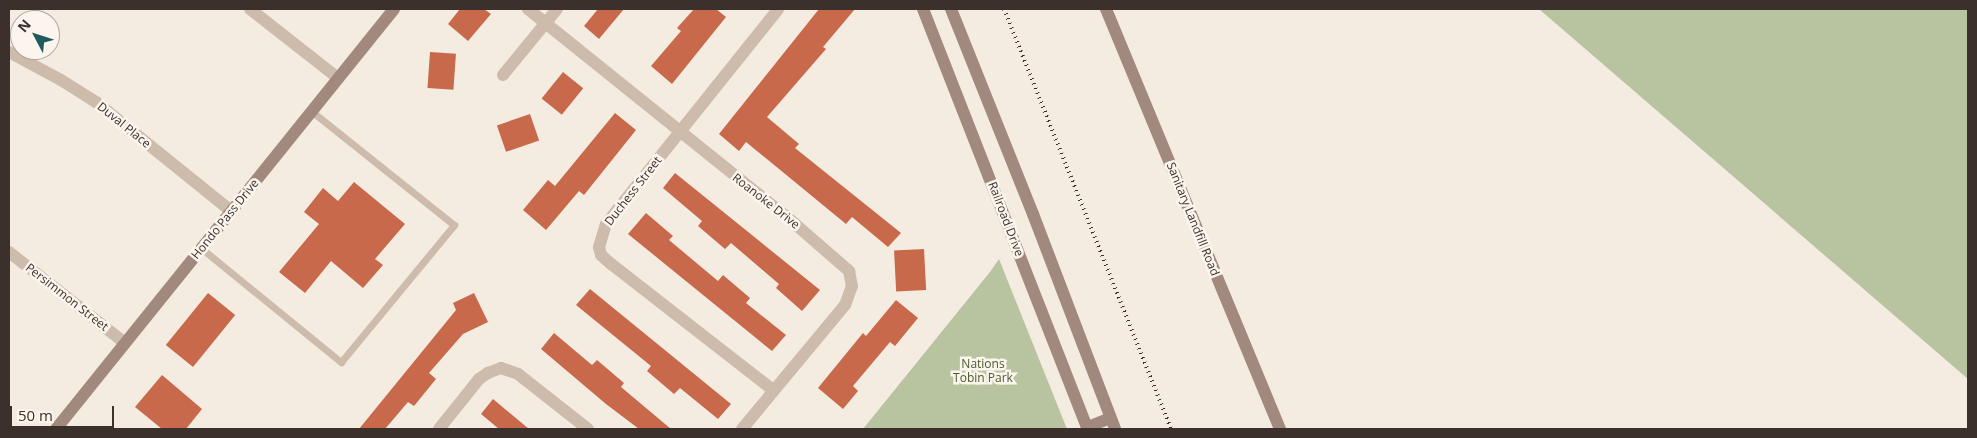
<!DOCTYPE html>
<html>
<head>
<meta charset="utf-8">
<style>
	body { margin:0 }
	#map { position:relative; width:1977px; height:438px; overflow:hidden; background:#f4ebe1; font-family:"Open Sans",sans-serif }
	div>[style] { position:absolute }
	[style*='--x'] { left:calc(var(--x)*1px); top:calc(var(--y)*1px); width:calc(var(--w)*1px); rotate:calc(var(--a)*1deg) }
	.green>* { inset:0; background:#b8c4a0 }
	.building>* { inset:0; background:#c8694b; transform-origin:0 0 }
	.lane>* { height:7px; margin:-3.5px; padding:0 3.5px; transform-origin:3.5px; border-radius:3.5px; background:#cdbbac }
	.street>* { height:12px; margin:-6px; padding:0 6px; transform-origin:6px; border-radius:6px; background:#cdbbac }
	.secondary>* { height:12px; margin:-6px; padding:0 6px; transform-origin:6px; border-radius:6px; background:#a18a7d }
	.rail>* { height:4px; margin-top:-2px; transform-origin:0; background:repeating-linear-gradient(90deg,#3b302b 0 1px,transparent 0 5px) }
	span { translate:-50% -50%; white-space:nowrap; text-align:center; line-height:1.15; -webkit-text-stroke:5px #fbf5ee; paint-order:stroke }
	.street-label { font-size:12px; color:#3b302b }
	.park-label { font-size:12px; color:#4a5a2e }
	.frame { position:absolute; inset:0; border:10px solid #3b302b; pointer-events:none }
	.north { position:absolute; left:10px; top:10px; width:50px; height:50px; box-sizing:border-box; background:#fbf5ee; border:1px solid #aea6a0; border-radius:50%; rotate:310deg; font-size:14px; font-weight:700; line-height:20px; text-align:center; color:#3b302b }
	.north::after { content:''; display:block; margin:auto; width:18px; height:22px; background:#1f5a5e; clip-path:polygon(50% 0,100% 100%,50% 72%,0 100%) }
	.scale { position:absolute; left:10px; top:406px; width:104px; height:22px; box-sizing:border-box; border:2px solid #3b302b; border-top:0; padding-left:6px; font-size:15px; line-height:18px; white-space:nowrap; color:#3b302b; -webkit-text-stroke:4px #fbf5ee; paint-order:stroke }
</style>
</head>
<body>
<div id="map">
	<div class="green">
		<div style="clip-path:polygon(1539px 9px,1968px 9px,1968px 379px)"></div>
		<div style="clip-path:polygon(999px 259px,1067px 429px,863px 429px,990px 272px)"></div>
	</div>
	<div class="building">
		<div style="clip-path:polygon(460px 9px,484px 9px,491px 14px,468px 41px,448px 24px)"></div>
		<div style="clip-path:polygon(598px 9px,624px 9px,599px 39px,584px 26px)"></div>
		<div style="clip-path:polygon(694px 9px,716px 9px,726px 17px,672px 84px,651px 66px,681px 31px,677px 28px)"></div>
		<div style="clip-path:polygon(819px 9px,855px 9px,823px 47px,826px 49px,767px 117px,799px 144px,795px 148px,901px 233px,888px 247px,852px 217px,846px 224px,746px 142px,739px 151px,719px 134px)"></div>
		<div style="left:430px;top:52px;width:26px;height:36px;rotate:4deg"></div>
		<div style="left:563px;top:72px;width:26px;height:34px;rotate:39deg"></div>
		<div style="clip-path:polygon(615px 113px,636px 130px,584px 195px,579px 191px,546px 230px,523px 210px,548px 180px,555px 186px)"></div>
		<div style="left:530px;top:114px;width:28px;height:35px;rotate:71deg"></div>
		<div style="clip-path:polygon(675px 173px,820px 290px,802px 311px,776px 288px,779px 284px,731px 243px,725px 249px,698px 226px,702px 221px,663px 188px)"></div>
		<div style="clip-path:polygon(354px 182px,405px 224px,375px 259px,383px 265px,363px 288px,331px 261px,305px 293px,279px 272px,319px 224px,304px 212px,323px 188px,338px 201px)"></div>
		<div style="clip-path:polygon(646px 213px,673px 236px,669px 240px,718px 281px,723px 275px,750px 298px,746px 303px,786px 335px,772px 351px,628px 234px)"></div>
		<div style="left:924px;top:249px;width:41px;height:30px;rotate:87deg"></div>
		<div style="clip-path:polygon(590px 289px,731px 404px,718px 419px,680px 388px,674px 394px,647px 371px,651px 366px,576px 305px)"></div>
		<div style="left:208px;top:293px;width:35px;height:67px;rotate:39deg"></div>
		<div style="clip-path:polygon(474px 293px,488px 322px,463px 334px,429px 373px,436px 379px,414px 406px,408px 402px,385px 429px,359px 429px,456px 310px,453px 303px)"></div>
		<div style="clip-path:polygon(896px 300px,918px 318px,895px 346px,890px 342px,853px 386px,858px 391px,843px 409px,818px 388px,863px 333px,866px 336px)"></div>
		<div style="clip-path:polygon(554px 333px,592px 365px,597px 360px,624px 383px,621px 387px,671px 429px,639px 429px,606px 404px,541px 349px)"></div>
		<div style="clip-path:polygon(162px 375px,202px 409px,186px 429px,162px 429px,135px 407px)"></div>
		<div style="clip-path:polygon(493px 399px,529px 429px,499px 429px,481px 414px)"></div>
	</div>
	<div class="lane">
		<div style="--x:201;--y:248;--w:181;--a:39.2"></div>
		<div style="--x:341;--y:362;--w:178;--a:-50.5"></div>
		<div style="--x:454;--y:225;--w:183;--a:-141.4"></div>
	</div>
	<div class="street">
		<div style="--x:250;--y:9;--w:112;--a:38.1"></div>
		<div style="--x:528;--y:9;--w:343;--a:38.8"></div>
		<div style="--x:795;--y:224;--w:72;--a:41"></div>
		<div style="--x:849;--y:271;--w:15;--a:79"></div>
		<div style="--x:852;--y:286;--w:20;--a:110"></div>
		<div style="--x:845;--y:305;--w:161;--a:129.7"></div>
		<div style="--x:9;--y:52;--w:59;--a:28.3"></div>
		<div style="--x:61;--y:80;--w:41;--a:32.2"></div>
		<div style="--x:96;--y:102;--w:174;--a:38.9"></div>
		<div style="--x:503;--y:75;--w:85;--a:-50.7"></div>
		<div style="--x:9;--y:252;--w:147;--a:38.1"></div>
		<div style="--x:773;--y:390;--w:205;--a:-142.1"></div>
		<div style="--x:611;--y:264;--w:13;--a:-138"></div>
		<div style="--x:601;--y:255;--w:8;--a:-104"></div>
		<div style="--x:599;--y:247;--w:24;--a:-73"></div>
		<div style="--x:606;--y:224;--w:275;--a:-51.3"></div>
		<div style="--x:439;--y:429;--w:64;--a:-51.3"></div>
		<div style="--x:479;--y:379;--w:11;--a:-34"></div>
		<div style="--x:488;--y:373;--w:14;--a:-21"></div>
		<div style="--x:501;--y:368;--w:18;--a:19"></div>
		<div style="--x:518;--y:374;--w:89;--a:38.2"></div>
	</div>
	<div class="secondary">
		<div style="--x:923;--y:9;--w:451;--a:68.6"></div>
		<div style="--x:951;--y:9;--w:221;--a:68.2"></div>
		<div style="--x:1033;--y:214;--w:230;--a:69.1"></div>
		<div style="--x:1106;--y:9;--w:455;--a:67.5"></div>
		<div style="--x:1088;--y:427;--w:24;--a:-22"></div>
		<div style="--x:56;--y:429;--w:539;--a:-51.17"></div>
	</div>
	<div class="rail">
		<div style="--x:1004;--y:9;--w:452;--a:68.3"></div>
	</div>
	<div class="street-label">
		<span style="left:124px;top:125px;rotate:39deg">Duval Place</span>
		<span style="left:633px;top:191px;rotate:-52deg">Duchess Street</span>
		<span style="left:766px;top:201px;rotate:38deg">Roanoke Drive</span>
		<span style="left:225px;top:219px;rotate:-51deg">Hondo Pass Drive</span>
		<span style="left:1006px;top:219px;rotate:69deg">Railroad Drive</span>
		<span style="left:1193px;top:219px;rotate:68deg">Sanitary Landfill Road</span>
		<span style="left:67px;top:297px;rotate:38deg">Persimmon Street</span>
	</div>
	<div class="park-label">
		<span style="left:983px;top:371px">Nations<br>Tobin Park</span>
	</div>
	<div class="frame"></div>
	<div class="north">N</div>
	<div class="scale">50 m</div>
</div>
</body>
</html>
